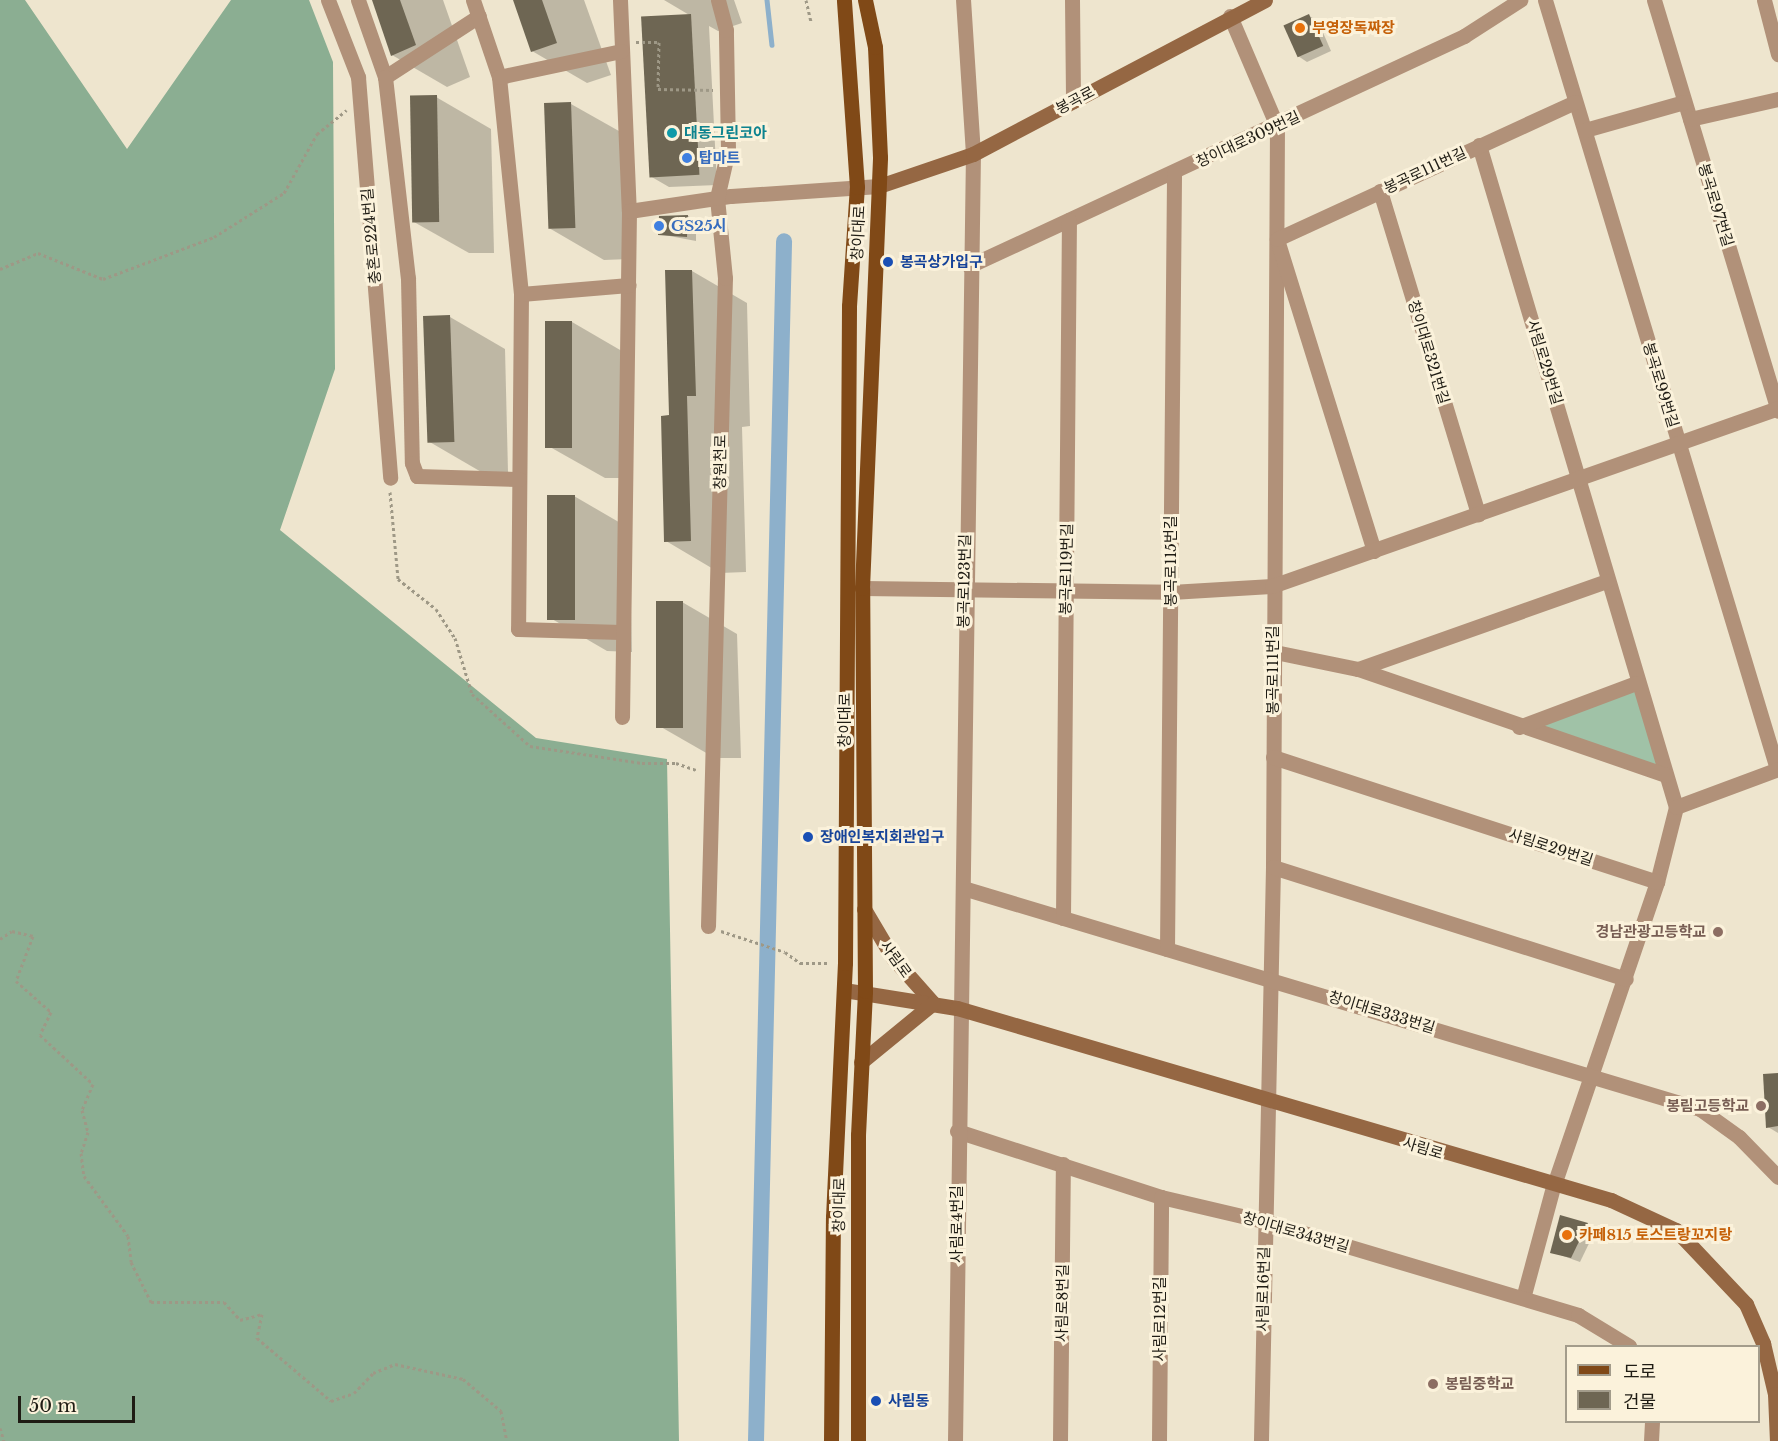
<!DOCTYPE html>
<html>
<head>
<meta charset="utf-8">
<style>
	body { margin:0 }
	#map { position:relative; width:1778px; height:1441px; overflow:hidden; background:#eee5ce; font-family:"Libre Baskerville","Noto Sans KR",serif }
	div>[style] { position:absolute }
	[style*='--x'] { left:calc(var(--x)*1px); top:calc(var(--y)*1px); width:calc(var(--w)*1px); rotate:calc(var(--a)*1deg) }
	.green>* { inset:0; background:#a0c2a7 }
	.forest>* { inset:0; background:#8bae92 }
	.shadow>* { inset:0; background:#0003 }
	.stream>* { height:4.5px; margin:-2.25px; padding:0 2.25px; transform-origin:2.25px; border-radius:2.25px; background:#8db0cb }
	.canal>* { height:16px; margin:-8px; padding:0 8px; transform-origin:8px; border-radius:8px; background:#8db0cb }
	.building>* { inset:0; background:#6e6653; transform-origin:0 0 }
	.path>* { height:3px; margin-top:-1.5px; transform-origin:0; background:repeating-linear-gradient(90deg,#9e9886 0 3px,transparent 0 6px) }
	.street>* { height:15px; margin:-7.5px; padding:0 7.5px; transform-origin:7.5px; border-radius:7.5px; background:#b19179 }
	.secondary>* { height:15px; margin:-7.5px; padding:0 7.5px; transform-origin:7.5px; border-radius:7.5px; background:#956743 }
	.primary>* { height:15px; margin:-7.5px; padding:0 7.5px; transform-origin:7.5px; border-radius:7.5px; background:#804917 }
	.dots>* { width:16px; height:16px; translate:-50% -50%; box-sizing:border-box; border:3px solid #fbf2db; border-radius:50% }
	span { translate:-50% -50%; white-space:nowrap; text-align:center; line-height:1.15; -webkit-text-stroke:6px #fbf2db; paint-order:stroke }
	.food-label { font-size:15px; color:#c56008; font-weight:700 }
	.left { translate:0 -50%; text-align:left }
	.street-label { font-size:15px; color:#1f1c14 }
	.culture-label { font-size:15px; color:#0d838f; font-weight:700 }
	.shop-label { font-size:15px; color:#366cbe; font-weight:700 }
	.transit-label { font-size:15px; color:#164399; font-weight:700 }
	.education-label { font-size:15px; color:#785e54; font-weight:700 }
	.right { translate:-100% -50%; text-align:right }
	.legend { position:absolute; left:1565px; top:1345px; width:195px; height:78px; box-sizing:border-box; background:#fbf2db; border:2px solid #a39c8b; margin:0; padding:8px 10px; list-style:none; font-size:18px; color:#1f1c14 }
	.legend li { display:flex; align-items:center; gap:12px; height:30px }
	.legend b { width:30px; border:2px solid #a39c8b }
	.scale { position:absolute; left:18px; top:1396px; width:117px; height:27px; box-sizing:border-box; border:3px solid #1f1c14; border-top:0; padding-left:8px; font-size:18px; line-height:21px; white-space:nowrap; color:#1f1c14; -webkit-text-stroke:4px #fbf2db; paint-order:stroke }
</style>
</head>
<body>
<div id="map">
	<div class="green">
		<div style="clip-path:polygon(1634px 687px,1658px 766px,1533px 727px)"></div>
	</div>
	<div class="forest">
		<div style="clip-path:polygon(0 0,25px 0,127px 149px,231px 0,309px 0,333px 62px,335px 369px,280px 530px,536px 738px,667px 759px,679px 1441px,0 1441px)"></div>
	</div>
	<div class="shadow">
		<div style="clip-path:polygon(373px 0,443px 0,470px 77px,447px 87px,392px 55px)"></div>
		<div style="clip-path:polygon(514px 0,584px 0,611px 75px,587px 83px,532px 51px)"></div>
		<div style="clip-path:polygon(664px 0,734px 0,742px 23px,718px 31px,709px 26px,717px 185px,669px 187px,650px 176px,643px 18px,691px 16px)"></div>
		<div style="clip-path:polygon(1309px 16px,1318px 21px,1331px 51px,1307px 62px,1298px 56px)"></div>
		<div style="clip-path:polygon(436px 97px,491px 129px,494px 253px,469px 253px,414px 222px)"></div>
		<div style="clip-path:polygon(571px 104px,626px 135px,629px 259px,604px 260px,549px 228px)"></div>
		<div style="clip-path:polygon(688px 216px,696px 221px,696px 241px,659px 234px)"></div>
		<div style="clip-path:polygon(692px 271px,747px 303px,750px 426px,742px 427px,746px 572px,720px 573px,666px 541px,671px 417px)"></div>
		<div style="clip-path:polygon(450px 317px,505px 349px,508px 472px,483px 473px,428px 441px)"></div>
		<div style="clip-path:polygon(572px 322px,627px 354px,630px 478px,605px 478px,550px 447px,547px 323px)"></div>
		<div style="clip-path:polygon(574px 496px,629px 528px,632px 652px,607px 651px,552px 619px)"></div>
		<div style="clip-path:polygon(682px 602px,737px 634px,741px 758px,715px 758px,661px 727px)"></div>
		<div style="clip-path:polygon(1778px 1075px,1778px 1133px,1768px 1127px)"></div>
		<div style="clip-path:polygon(1587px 1224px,1596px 1229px,1580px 1262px,1552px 1252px)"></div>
	</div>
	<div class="stream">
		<div style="--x:767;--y:0;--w:45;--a:83.7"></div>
	</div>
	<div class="canal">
		<div style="--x:756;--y:1441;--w:1200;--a:-88.66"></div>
	</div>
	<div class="building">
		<div style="clip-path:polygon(372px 0,400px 0,416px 45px,391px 56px)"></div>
		<div style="clip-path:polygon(513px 0,542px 0,557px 43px,531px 52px)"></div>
		<div style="left:691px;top:14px;width:161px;height:50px;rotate:87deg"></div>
		<div style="left:1309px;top:14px;width:35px;height:28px;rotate:66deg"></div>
		<div style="left:437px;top:95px;width:127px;height:27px;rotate:89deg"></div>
		<div style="left:571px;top:102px;width:126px;height:27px;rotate:88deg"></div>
		<div style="clip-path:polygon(688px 215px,687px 237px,658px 235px,659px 216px)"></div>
		<div style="clip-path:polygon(665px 270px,692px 270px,696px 396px,687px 396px,691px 541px,664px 542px,661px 416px,669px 415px)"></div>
		<div style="left:450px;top:315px;width:127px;height:27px;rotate:88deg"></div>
		<div style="left:545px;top:321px;width:27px;height:127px"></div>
		<div style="left:547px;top:495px;width:28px;height:125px"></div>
		<div style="left:656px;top:601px;width:27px;height:127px"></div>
		<div style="clip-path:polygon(1778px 1073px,1778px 1126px,1766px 1128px,1763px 1074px)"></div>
		<div style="clip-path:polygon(1560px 1215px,1588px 1223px,1571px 1258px,1550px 1253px)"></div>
	</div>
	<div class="path">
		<div style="--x:806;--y:0;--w:22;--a:77"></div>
		<div style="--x:636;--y:42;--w:23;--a:0"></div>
		<div style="--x:659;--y:42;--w:47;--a:91.2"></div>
		<div style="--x:658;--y:89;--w:55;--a:1"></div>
		<div style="--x:0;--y:269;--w:41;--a:-22.8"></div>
		<div style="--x:38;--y:253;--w:70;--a:21.8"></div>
		<div style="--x:103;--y:279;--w:119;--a:-20.7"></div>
		<div style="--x:214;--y:237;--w:83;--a:-32.2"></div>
		<div style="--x:284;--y:193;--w:68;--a:-60.8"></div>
		<div style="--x:317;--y:134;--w:38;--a:-39"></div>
		<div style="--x:390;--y:492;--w:87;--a:84.7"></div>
		<div style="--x:398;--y:579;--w:48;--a:38.3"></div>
		<div style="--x:436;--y:609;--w:35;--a:57"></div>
		<div style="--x:455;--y:638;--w:59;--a:73.1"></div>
		<div style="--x:472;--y:694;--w:78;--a:41.9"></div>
		<div style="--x:530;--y:746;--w:113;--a:8.6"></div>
		<div style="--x:642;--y:763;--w:34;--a:0"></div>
		<div style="--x:676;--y:763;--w:21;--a:19"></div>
		<div style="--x:721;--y:931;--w:67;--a:18.2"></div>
		<div style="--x:785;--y:952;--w:19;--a:36"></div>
		<div style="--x:800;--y:963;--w:30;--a:0"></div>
		<div style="--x:0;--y:939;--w:14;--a:-34"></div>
		<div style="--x:12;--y:931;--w:22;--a:13"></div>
		<div style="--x:33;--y:936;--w:48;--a:110.7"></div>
		<div style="--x:16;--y:981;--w:47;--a:41.5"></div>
		<div style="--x:51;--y:1012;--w:25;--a:116"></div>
		<div style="--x:40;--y:1035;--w:72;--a:42.8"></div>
		<div style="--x:93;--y:1084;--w:28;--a:113"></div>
		<div style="--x:82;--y:1110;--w:23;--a:75"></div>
		<div style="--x:88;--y:1132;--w:22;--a:108"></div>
		<div style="--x:81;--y:1153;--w:23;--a:83"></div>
		<div style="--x:84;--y:1176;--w:74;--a:53.7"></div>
		<div style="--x:128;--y:1236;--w:26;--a:83"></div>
		<div style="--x:131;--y:1262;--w:45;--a:63.4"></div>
		<div style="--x:151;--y:1302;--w:73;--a:0"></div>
		<div style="--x:224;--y:1302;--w:24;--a:48"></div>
		<div style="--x:240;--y:1320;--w:23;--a:-15"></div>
		<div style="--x:262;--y:1314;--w:25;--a:102"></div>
		<div style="--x:257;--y:1338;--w:97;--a:40.4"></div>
		<div style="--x:331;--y:1401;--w:24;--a:-19"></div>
		<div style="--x:354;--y:1393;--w:28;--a:-46"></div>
		<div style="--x:373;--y:1373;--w:24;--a:-22"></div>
		<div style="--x:395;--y:1364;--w:70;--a:12.4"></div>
		<div style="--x:463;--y:1379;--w:50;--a:40.1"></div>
		<div style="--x:501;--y:1411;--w:31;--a:79"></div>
		<div style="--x:0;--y:1428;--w:14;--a:73"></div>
	</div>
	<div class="street">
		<div style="--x:328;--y:0;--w:83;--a:68.7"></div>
		<div style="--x:358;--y:77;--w:402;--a:85.4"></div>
		<div style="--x:358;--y:0;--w:82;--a:70.7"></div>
		<div style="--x:385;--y:77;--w:112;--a:-33"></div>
		<div style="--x:473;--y:0;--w:81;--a:71.3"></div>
		<div style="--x:499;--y:77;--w:218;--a:84.2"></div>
		<div style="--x:521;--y:294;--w:335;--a:90.5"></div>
		<div style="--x:518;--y:629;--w:103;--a:1.7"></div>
		<div style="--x:620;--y:0;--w:211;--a:87.6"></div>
		<div style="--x:629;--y:211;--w:506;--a:90.79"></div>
		<div style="--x:1072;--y:0;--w:101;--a:89.4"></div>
		<div style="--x:1545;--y:0;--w:803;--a:73.21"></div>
		<div style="--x:1654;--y:0;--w:429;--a:73.2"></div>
		<div style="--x:1764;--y:0;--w:56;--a:75.5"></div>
		<div style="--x:1230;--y:16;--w:120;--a:66.9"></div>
		<div style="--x:1277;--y:126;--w:741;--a:90.31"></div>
		<div style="--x:1273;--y:867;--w:574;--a:91.2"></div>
		<div style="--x:385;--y:77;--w:202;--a:83.5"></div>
		<div style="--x:408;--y:278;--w:185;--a:88.8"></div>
		<div style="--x:412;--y:463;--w:14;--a:69"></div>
		<div style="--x:417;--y:476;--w:102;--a:1.7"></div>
		<div style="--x:499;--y:77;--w:125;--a:-12"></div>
		<div style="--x:1690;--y:119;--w:90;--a:-12.8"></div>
		<div style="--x:1585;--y:130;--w:103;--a:-15.8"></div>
		<div style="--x:1479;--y:145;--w:691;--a:73.43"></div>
		<div style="--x:1676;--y:807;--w:77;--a:104.2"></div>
		<div style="--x:1657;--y:882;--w:322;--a:108.8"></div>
		<div style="--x:1553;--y:1187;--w:115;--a:105.1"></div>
		<div style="--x:1380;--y:191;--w:338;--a:73.1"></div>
		<div style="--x:629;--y:211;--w:103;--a:-8.4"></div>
		<div style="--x:731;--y:196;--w:148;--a:-3.9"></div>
		<div style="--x:969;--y:266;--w:546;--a:-24.92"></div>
		<div style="--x:1464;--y:36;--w:67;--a:-32.7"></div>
		<div style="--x:521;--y:294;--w:108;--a:-4.8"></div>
		<div style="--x:1374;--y:551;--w:327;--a:-107.3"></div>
		<div style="--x:1277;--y:239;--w:328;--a:-24.7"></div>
		<div style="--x:862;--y:588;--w:309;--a:0.7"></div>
		<div style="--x:1171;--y:592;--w:101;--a:-3.4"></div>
		<div style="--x:1272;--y:586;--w:536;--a:-19.38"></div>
		<div style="--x:1275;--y:652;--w:85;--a:11.6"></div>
		<div style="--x:1358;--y:669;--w:325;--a:19"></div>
		<div style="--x:1358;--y:669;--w:263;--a:-19.5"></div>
		<div style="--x:1519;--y:727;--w:125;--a:-20.6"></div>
		<div style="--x:1273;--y:757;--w:404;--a:18"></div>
		<div style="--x:1676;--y:807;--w:109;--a:-20.4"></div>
		<div style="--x:1273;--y:867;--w:370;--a:17.6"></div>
		<div style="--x:963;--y:888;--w:769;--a:16.69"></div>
		<div style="--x:1700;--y:1109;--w:48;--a:35.7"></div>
		<div style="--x:1739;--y:1137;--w:56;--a:45.7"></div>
		<div style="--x:1063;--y:918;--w:698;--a:-89.51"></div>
		<div style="--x:708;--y:926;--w:648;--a:-88.5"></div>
		<div style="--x:725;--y:278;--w:80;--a:-95.7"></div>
		<div style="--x:717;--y:198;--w:49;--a:-77.1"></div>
		<div style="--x:728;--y:150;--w:120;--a:-91"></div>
		<div style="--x:726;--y:30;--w:31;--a:-105"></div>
		<div style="--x:1167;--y:949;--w:776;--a:-89.48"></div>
		<div style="--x:957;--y:1131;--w:214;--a:17.9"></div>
		<div style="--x:1161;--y:1197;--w:105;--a:13.2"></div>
		<div style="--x:1263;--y:1221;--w:329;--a:16.6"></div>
		<div style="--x:1578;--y:1315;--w:60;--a:31.3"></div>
		<div style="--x:955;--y:1441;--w:1287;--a:-89.2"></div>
		<div style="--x:973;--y:154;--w:154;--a:-93.7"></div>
		<div style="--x:1060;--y:1441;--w:277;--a:-89.4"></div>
		<div style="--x:1159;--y:1441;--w:244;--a:-89.5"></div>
		<div style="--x:1651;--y:1441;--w:19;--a:-87"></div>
	</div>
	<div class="secondary">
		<div style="--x:879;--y:186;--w:99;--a:-18.8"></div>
		<div style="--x:973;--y:154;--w:330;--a:-27.8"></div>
		<div style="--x:864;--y:909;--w:57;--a:59.4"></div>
		<div style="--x:893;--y:958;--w:60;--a:48.4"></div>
		<div style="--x:844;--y:990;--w:114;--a:9.1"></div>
		<div style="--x:957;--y:1008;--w:682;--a:16.36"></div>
		<div style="--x:1611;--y:1200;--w:72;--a:24.8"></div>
		<div style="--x:1676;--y:1230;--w:102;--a:46.6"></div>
		<div style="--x:1746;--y:1304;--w:43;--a:66.4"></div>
		<div style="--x:1763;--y:1343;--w:52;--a:76.8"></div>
		<div style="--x:1775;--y:1394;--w:47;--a:87.6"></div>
		<div style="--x:861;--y:1062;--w:93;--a:-39.3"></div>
	</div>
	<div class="primary">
		<div style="--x:831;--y:1441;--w:224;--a:-89.5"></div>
		<div style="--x:833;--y:1217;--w:254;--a:-87.3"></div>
		<div style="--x:845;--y:963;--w:657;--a:-89.65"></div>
		<div style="--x:849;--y:306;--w:119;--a:-86.2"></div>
		<div style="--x:857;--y:187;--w:187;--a:-94"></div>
		<div style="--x:858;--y:1441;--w:306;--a:-90"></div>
		<div style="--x:858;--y:1135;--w:144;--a:-87.2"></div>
		<div style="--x:865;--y:991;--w:403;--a:-90.4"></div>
		<div style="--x:862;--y:588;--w:431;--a:-87.6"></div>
		<div style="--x:880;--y:157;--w:110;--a:-92.6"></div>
		<div style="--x:875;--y:47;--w:48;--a:-102"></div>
	</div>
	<div class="dots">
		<div style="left:1300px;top:28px;background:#e8710a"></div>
		<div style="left:672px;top:133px;background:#0f9aa8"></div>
		<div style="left:687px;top:158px;background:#3f7fe0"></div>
		<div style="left:659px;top:226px;background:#3f7fe0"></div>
		<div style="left:888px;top:262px;background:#1a4fb4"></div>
		<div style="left:808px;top:837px;background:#1a4fb4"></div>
		<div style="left:1718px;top:932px;background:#8d6e63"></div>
		<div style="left:1761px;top:1106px;background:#8d6e63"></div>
		<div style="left:1567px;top:1235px;background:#e8710a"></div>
		<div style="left:1433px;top:1384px;background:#8d6e63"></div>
		<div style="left:876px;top:1401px;background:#1a4fb4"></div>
	</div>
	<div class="food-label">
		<span class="left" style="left:1312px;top:28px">부영장독짜장</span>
		<span class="left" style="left:1579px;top:1235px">카페815 토스트랑꼬지랑</span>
	</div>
	<div class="street-label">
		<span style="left:1075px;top:100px;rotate:-28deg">봉곡로</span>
		<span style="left:1248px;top:139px;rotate:-25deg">창이대로309번길</span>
		<span style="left:1425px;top:170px;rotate:-25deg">봉곡로111번길</span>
		<span style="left:1716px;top:205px;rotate:73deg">봉곡로97번길</span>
		<span style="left:858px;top:233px;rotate:-87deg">창이대로</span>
		<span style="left:371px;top:236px;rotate:-95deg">충혼로224번길</span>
		<span style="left:1429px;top:352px;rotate:73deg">창이대로321번길</span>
		<span style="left:1545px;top:362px;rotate:73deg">사림로29번길</span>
		<span style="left:1661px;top:385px;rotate:73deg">봉곡로99번길</span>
		<span style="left:720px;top:462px;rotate:-89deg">창원천로</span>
		<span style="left:1171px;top:561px;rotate:-90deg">봉곡로115번길</span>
		<span style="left:1066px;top:569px;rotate:-89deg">봉곡로119번길</span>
		<span style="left:964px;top:581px;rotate:-89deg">봉곡로123번길</span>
		<span style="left:1273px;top:670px;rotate:-90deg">봉곡로111번길</span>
		<span style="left:845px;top:720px;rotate:-90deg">창이대로</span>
		<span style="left:1551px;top:847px;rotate:18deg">사림로29번길</span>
		<span style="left:896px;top:959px;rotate:54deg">사림로</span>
		<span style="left:1382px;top:1012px;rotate:17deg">창이대로333번길</span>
		<span style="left:1423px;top:1148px;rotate:17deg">사림로</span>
		<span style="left:839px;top:1205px;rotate:-89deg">창이대로</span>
		<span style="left:957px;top:1224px;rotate:-90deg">사림로4번길</span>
		<span style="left:1296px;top:1232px;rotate:16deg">창이대로343번길</span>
		<span style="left:1263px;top:1289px;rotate:-89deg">사림로16번길</span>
		<span style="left:1062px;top:1303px;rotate:-89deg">사림로8번길</span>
		<span style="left:1160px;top:1319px;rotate:-90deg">사림로12번길</span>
	</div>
	<div class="culture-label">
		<span class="left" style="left:684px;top:133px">대동그린코아</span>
	</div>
	<div class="shop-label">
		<span class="left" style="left:699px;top:158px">탑마트</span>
		<span class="left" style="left:671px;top:226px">GS25시</span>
	</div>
	<div class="transit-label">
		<span class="left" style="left:900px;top:262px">봉곡상가입구</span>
		<span class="left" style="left:820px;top:837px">장애인복지회관입구</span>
		<span class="left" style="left:888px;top:1401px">사림동</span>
	</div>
	<div class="education-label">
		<span class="right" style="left:1706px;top:932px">경남관광고등학교</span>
		<span class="right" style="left:1749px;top:1106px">봉림고등학교</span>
		<span class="left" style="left:1445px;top:1384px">봉림중학교</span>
	</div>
	<ul class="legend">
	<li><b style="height:8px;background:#804917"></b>도로</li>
	<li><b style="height:16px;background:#6e6653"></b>건물</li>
	</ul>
	<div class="scale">50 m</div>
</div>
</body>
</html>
